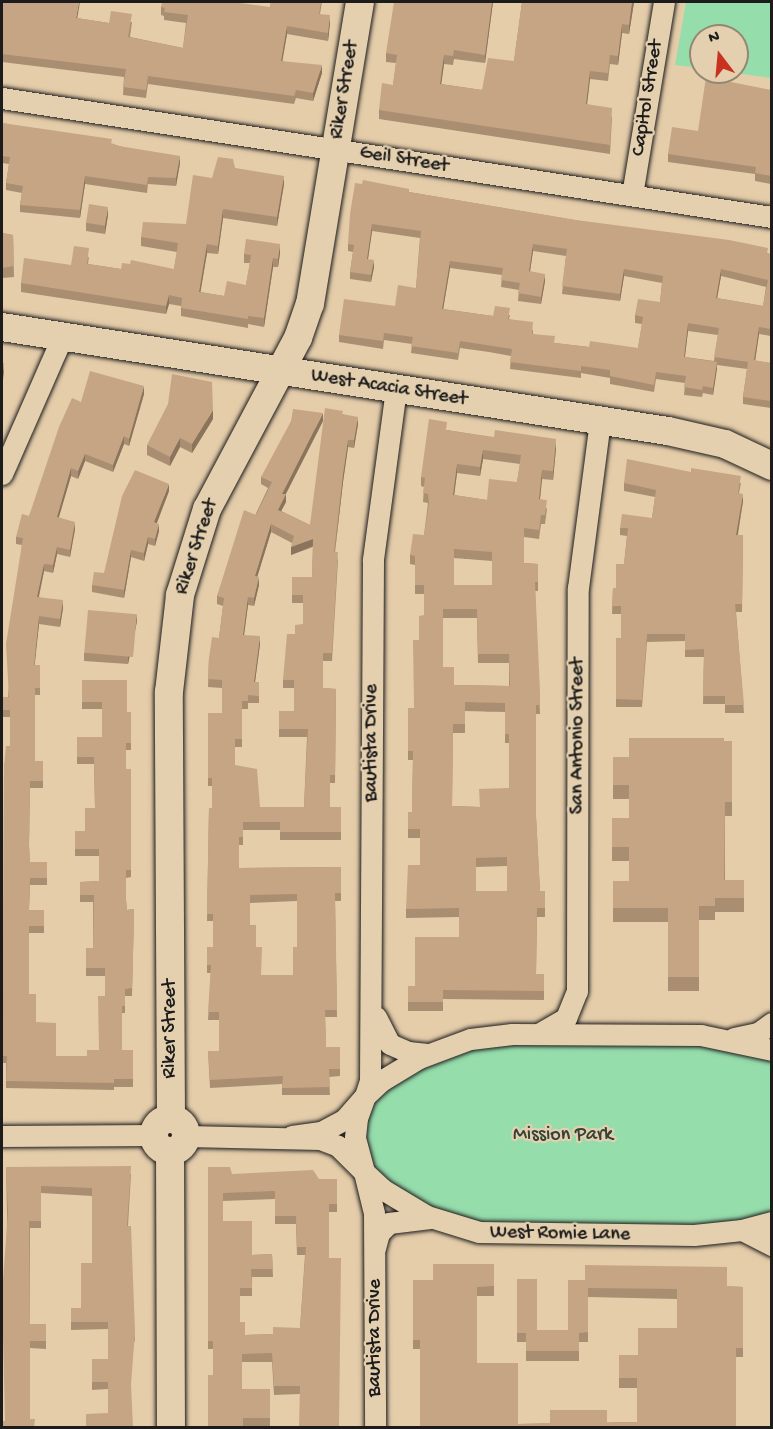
<!DOCTYPE html>
<html>
<head>
<meta charset="utf-8">
<style>
	body { margin:0 }
	#map { position:relative; width:773px; height:1429px; overflow:hidden; background:#e5cdaa; font-family:"Gochi Hand",sans-serif }
	div>[style] { position:absolute }
	[style*='--x'] { left:calc(var(--x)*1px); top:calc(var(--y)*1px); width:calc(var(--w)*1px); rotate:calc(var(--a)*1deg) }
	.green>* { inset:0; background:#96ddac }
	.roads { filter:drop-shadow(0 0 2px #1c1c1c) drop-shadow(0 0 2px #1c1c1c) }
	.street>* { height:21px; margin:-10.5px; padding:0 10.5px; transform-origin:10.5px; border-radius:10.5px; background:#e4cfae }
	.secondary>* { height:28px; margin:-14px; padding:0 14px; transform-origin:14px; border-radius:14px; background:#e4cfae }
	.secondary>.ring { margin:-14px; padding:0; box-sizing:content-box; background:none; border:28px solid #e4cfae; border-radius:50% }
	.wall>* { inset:0; background:#aa8e72 }
	.shaded-wall>* { inset:0; background:#8b745c }
	.building>* { inset:0; background:#c6a584; transform-origin:0 0 }
	span { translate:-50% -50%; white-space:nowrap; text-align:center; line-height:1.15; -webkit-text-stroke:4.5px #e4cfae; paint-order:stroke }
	.street-label { font-size:20px; color:#1c1c1c }
	.park-label { font-size:20px; color:#344339 }
	.frame { position:absolute; inset:0; border:3px solid #1c1c1c; pointer-events:none }
	.north { position:absolute; left:689px; top:24px; width:60px; height:60px; box-sizing:border-box; background:#e4cfae; border:2px solid #948774; border-radius:50%; rotate:344deg; font-size:16px; font-weight:700; line-height:24px; text-align:center; color:#1c1c1c }
	.north::after { content:''; display:block; margin:auto; width:21px; height:27px; background:#c8321e; clip-path:polygon(50% 0,100% 100%,50% 72%,0 100%) }
</style>
</head>
<body>
<div id="map">
	<div class="green">
		<div style="clip-path:polygon(686px 2px,771px 2px,771px 78px,728px 72px,737px 72px,737px 36px,701px 36px,701px 68px,675px 65px)"></div>
		<div style="clip-path:polygon(701px 1035px,771px 1050px,771px 1222px,479px 1232px,364px 1172px,365px 1096px,449px 1046px)"></div>
	</div>
	<div class="roads">
		<div class="street">
			<div style="--x:2;--y:98;--w:779;--a:8.79"></div>
			<div style="--x:632;--y:195;--w:196;--a:-80.6"></div>
			<div style="--x:2;--y:474;--w:150;--a:-66.3"></div>
			<div style="--x:376;--y:1017;--w:30;--a:63"></div>
			<div style="--x:390;--y:1044;--w:20;--a:24"></div>
			<div style="--x:408;--y:1052;--w:19;--a:6"></div>
			<div style="--x:540;--y:1033;--w:30;--a:-30"></div>
			<div style="--x:566;--y:1018;--w:29;--a:-68"></div>
			<div style="--x:577;--y:991;--w:403;--a:-89.9"></div>
			<div style="--x:578;--y:588;--w:168;--a:-82.5"></div>
			<div style="--x:734;--y:1038;--w:25;--a:-12"></div>
			<div style="--x:758;--y:1033;--w:17;--a:-36"></div>
			<div style="--x:772;--y:1050;--w:73;--a:-168.1"></div>
			<div style="--x:701;--y:1035;--w:189;--a:-179.7"></div>
			<div style="--x:512;--y:1034;--w:42;--a:173.2"></div>
			<div style="--x:470;--y:1039;--w:54;--a:159.6"></div>
			<div style="--x:419;--y:1058;--w:44;--a:148.8"></div>
			<div style="--x:381;--y:1081;--w:22;--a:137"></div>
			<div style="--x:365;--y:1096;--w:23;--a:110"></div>
			<div style="--x:357;--y:1118;--w:20;--a:96"></div>
			<div style="--x:355;--y:1138;--w:35;--a:75"></div>
			<div style="--x:364;--y:1172;--w:25;--a:43"></div>
			<div style="--x:382;--y:1189;--w:52;--a:31"></div>
			<div style="--x:427;--y:1216;--w:54;--a:17.1"></div>
			<div style="--x:479;--y:1232;--w:215;--a:0.8"></div>
			<div style="--x:694;--y:1235;--w:48;--a:-5.9"></div>
			<div style="--x:742;--y:1230;--w:31;--a:-15"></div>
			<div style="--x:2;--y:1136;--w:153;--a:-0.4"></div>
			<div style="--x:186;--y:1136;--w:134;--a:1.3"></div>
			<div style="--x:320;--y:1139;--w:19;--a:21"></div>
			<div style="--x:338;--y:1146;--w:37;--a:45"></div>
			<div style="--x:364;--y:1172;--w:42;--a:76.3"></div>
			<div style="--x:374;--y:1213;--w:215;--a:89.7"></div>
			<div style="--x:292;--y:1136;--w:29;--a:-8"></div>
			<div style="--x:321;--y:1132;--w:26;--a:-28"></div>
			<div style="--x:344;--y:1120;--w:32;--a:-49"></div>
			<div style="--x:365;--y:1096;--w:16;--a:-72"></div>
			<div style="--x:370;--y:1081;--w:522;--a:-89.67"></div>
			<div style="--x:373;--y:559;--w:172;--a:-82.3"></div>
			<div style="--x:742;--y:1230;--w:34;--a:27"></div>
			<div style="--x:375;--y:1248;--w:16;--a:-75"></div>
			<div style="--x:379;--y:1233;--w:14;--a:-45"></div>
			<div style="--x:389;--y:1223;--w:41;--a:-7"></div>
		</div>
		<div class="secondary">
			<div style="--x:2;--y:327;--w:674;--a:8.88"></div>
			<div style="--x:668;--y:431;--w:58;--a:12.8"></div>
			<div style="--x:725;--y:444;--w:52;--a:25.1"></div>
			<div style="--x:171;--y:1119;--w:427;--a:-90.3"></div>
			<div style="--x:169;--y:692;--w:98;--a:-83.5"></div>
			<div style="--x:180;--y:595;--w:90;--a:-72.6"></div>
			<div style="--x:207;--y:509;--w:194;--a:-62"></div>
			<div style="--x:298;--y:338;--w:36;--a:-71"></div>
			<div style="--x:310;--y:304;--w:306;--a:-80.6"></div>
			<div class="ring" style="left:154px;top:1119px;width:4px;height:4px"></div>
			<div style="--x:170;--y:1151;--w:277;--a:89.8"></div>
		</div>
	</div>
	<div class="wall">
		<div style="clip-path:polygon(2px 2px,77px 18px,109px 23px,132px 22px,130px 37px,183px 48px,186px 23px,164px 20px,164px 16px,161px 15px,161px 7px,270px 7px,271px 2px,322px 2px,320px 14px,330px 23px,328px 41px,287px 34px,282px 61px,322px 73px,313px 101px,296px 98px,294px 104px,148px 84px,146px 98px,123px 95px,124px 77px,2px 62px)"></div>
		<div style="clip-path:polygon(493px 2px,485px 63px,454px 59px,453px 65px,444px 64px,441px 84px,482px 90px,514px 61px,522px 2px,634px 2px,629px 34px,622px 33px,618px 65px,610px 64px,608px 81px,590px 79px,587px 104px,612px 117px,610px 154px,379px 119px,379px 110px,393px 85px,396px 63px,386px 62px,386px 53px)"></div>
		<div style="clip-path:polygon(771px 90px,771px 184px,755px 181px,755px 174px,668px 162px,668px 154px,698px 131px)"></div>
		<div style="clip-path:polygon(2px 123px,112px 144px,180px 163px,176px 186px,148px 184px,147px 193px,85px 184px,80px 218px,20px 212px,20px 205px,22px 193px,6px 190px,6px 183px,9px 164px,2px 163px)"></div>
		<div style="clip-path:polygon(235px 168px,284px 184px,277px 226px,223px 218px,218px 254px,207px 253px,200px 292px,224px 296px,246px 285px,250px 263px,244px 263px,244px 254px,280px 253px,278px 267px,273px 267px,264px 327px,248px 324px,248px 328px,181px 316px,181px 306px,169px 304px,166px 314px,21px 292px,21px 283px,71px 265px,89px 257px,88px 264px,121px 269px,174px 269px,177px 252px,141px 246px,141px 237px,186px 224px,212px 178px)"></div>
		<div style="clip-path:polygon(evenodd,409px 192px,768px 253px,771px 255px,771px 336px,759px 334px,755px 361px,771px 363px,771px 408px,743px 404px,743px 397px,747px 369px,717px 365px,713px 395px,703px 393px,702px 397px,684px 395px,685px 383px,656px 379px,654px 392px,610px 384px,610px 378px,581px 373px,581px 378px,510px 369px,511px 356px,489px 352px,460px 348px,458px 360px,411px 353px,412px 344px,384px 340px,383px 349px,339px 342px,339px 335px,395px 306px,416px 288px,420px 238px,372px 231px,368px 259px,374px 267px,371px 282px,350px 279px,350px 272px,353px 252px,348px 251px,348px 244px,409px 192px,533px 251px,566px 256px,562px 294px,620px 301px,624px 276px,662px 283px,660px 302px,635px 315px,635px 323px,642px 324px,638px 348px,589px 347px,555px 343px,533px 334px,533px 330px,509px 319px,510px 315px,493px 316px,443px 309px,450px 268px,502px 275px,501px 287px,519px 290px,518px 301px,541px 304px,545px 281px,530px 271px,533px 251px,409px 192px,721px 276px,766px 287px,763px 306px,717px 298px,721px 276px,409px 192px,688px 331px,718px 335px,714px 361px,685px 357px,688px 331px)"></div>
		<div style="clip-path:polygon(108px 215px,105px 234px,86px 231px,86px 223px)"></div>
		<div style="clip-path:polygon(2px 233px,13px 235px,14px 277px,2px 278px)"></div>
		<div style="clip-path:polygon(144px 394px,129px 446px,124px 444px,113px 472px,85px 461px,78px 479px,71px 476px,58px 518px,75px 529px,70px 557px,57px 554px,53px 573px,44px 571px,39px 597px,63px 608px,60px 627px,39px 624px,34px 665px,40px 665px,40px 695px,35px 695px,35px 761px,43px 761px,43px 788px,30px 788px,29px 846px,30px 862px,47px 862px,47px 885px,30px 885px,29px 910px,44px 910px,44px 933px,29px 933px,29px 994px,36px 1022px,56px 1056px,87px 1056px,99px 1050px,105px 996px,105px 976px,86px 976px,86px 948px,93px 948px,93px 902px,80px 902px,80px 882px,99px 881px,99px 856px,75px 856px,75px 831px,85px 831px,95px 808px,94px 764px,77px 764px,77px 737px,102px 737px,102px 709px,82px 709px,82px 680px,127px 712px,131px 712px,131px 750px,126px 750px,126px 769px,131px 769px,131px 877px,126px 878px,126px 900px,127px 910px,134px 909px,132px 996px,125px 996px,125px 1013px,122px 1013px,122px 1050px,133px 1050px,133px 1087px,114px 1087px,114px 1090px,6px 1088px,6px 1063px,3px 1063px,4px 766px,10px 746px,10px 717px,3px 717px,3px 697px,8px 697px,22px 545px,16px 544px,16px 537px,29px 516px,81px 402px)"></div>
		<div style="clip-path:polygon(evenodd,343px 414px,358px 424px,354px 448px,348px 447px,343px 482px,335px 552px,338px 560px,332px 661px,323px 661px,323px 688px,336px 689px,335px 783px,330px 783px,330px 807px,341px 807px,341px 840px,280px 840px,280px 830px,243px 830px,243px 845px,239px 845px,239px 868px,341px 867px,341px 901px,335px 901px,337px 1017px,325px 1017px,326px 1047px,340px 1047px,340px 1076px,329px 1077px,330px 1095px,282px 1095px,282px 1084px,210px 1088px,208px 1051px,219px 1051px,219px 1020px,208px 1020px,211px 973px,207px 973px,207px 947px,213px 947px,213px 921px,207px 921px,209px 808px,212px 808px,212px 786px,208px 786px,208px 713px,222px 713px,222px 688px,208px 687px,209px 658px,219px 638px,223px 606px,217px 604px,217px 596px,268px 488px,261px 484px,261px 477px,323px 421px,286px 494px,286px 502px,281px 511px,310px 525px,343px 414px,271px 532px,292px 543px,291px 555px,313px 547px,312px 577px,292px 577px,292px 603px,303px 603px,303px 624px,295px 634px,283px 680px,283px 688px,294px 688px,294px 711px,279px 711px,279px 737px,307px 737px,304px 807px,260px 807px,235px 765px,235px 747px,242px 747px,242px 709px,248px 709px,248px 703px,259px 703px,259px 682px,255px 682px,260px 644px,244px 635px,248px 605px,254px 606px,259px 585px,257px 577px,271px 532px,343px 414px,297px 901px,297px 947px,293px 975px,261px 975px,256px 947px,250px 925px,250px 903px,297px 901px)"></div>
		<div style="clip-path:polygon(213px 419px,192px 453px,180px 447px,170px 466px,147px 455px,147px 445px)"></div>
		<div style="clip-path:polygon(evenodd,447px 430px,556px 448px,553px 480px,542px 479px,540px 499px,547px 509px,545px 524px,541px 524px,539px 539px,524px 537px,524px 563px,538px 564px,538px 591px,535px 591px,540px 714px,536px 714px,536px 816px,540px 891px,545px 900px,545px 917px,537px 917px,536px 974px,544px 974px,544px 1000px,443px 999px,443px 1011px,408px 1011px,408px 986px,415px 986px,459px 937px,459px 917px,406px 918px,406px 909px,420px 865px,420px 838px,408px 838px,408px 812px,412px 812px,413px 760px,408px 760px,408px 708px,414px 708px,419px 640px,424px 615px,424px 594px,415px 594px,415px 565px,410px 564px,410px 555px,424px 535px,428px 503px,423px 502px,424px 487px,421px 486px,421px 477px,447px 430px,483px 459px,520px 464px,517px 482px,487px 500px,454px 495px,457px 473px,480px 476px,483px 459px,447px 430px,454px 558px,492px 561px,492px 585px,454px 585px,454px 558px,447px 430px,443px 618px,477px 618px,478px 663px,509px 663px,509px 686px,454px 685px,443px 667px,443px 618px,447px 430px,465px 711px,505px 712px,505px 743px,509px 743px,509px 788px,480px 807px,452px 806px,453px 733px,465px 733px,465px 711px,447px 430px,507px 866px,507px 891px,476px 891px,476px 867px,507px 866px)"></div>
		<div style="clip-path:polygon(624px 483px,741px 483px,739px 493px,743px 501px,738px 535px,743px 535px,742px 612px,736px 612px,744px 713px,725px 713px,725px 704px,703px 704px,704px 657px,685px 657px,685px 641px,647px 642px,642px 707px,616px 707px,616px 638px,621px 638px,621px 614px,612px 614px,613px 588px,616px 588px,624px 564px,627px 536px,620px 535px,620px 528px,652px 518px,655px 497px,624px 491px)"></div>
		<div style="clip-path:polygon(169px 491px,157px 523px,159px 531px,155px 546px,148px 544px,144px 561px,131px 557px,124px 598px,92px 592px,92px 585px,104px 573px)"></div>
		<div style="clip-path:polygon(137px 621px,128px 664px,84px 661px,84px 653px)"></div>
		<div style="clip-path:polygon(724px 741px,732px 741px,732px 816px,725px 816px,725px 880px,744px 880px,744px 912px,715px 912px,715px 920px,699px 920px,699px 991px,668px 991px,668px 922px,613px 922px,613px 881px,629px 881px,629px 861px,612px 861px,612px 818px,629px 818px,629px 799px,613px 799px,613px 757px,629px 757px)"></div>
		<div style="clip-path:polygon(6px 1167px,131px 1174px,128px 1226px,135px 1340px,108px 1413px,108px 1389px,92px 1390px,92px 1359px,108px 1359px,108px 1329px,71px 1330px,71px 1308px,81px 1308px,92px 1263px,92px 1196px,41px 1193px,41px 1228px,30px 1228px,30px 1324px,46px 1324px,46px 1349px,30px 1348px,5px 1421px,7px 1216px)"></div>
		<div style="clip-path:polygon(evenodd,208px 1167px,232px 1174px,319px 1179px,337px 1179px,337px 1212px,329px 1212px,300px 1394px,274px 1395px,272px 1362px,242px 1362px,242px 1389px,270px 1389px,270px 1426px,243px 1426px,213px 1375px,213px 1349px,208px 1349px,208px 1167px,275px 1199px,275px 1224px,296px 1224px,297px 1255px,305px 1255px,300px 1328px,273px 1334px,245px 1335px,240px 1322px,240px 1296px,252px 1296px,252px 1277px,273px 1277px,272px 1254px,252px 1255px,223px 1221px,223px 1201px,275px 1199px)"></div>
		<div style="clip-path:polygon(494px 1264px,494px 1296px,477px 1296px,477px 1363px,518px 1424px,637px 1422px,637px 1388px,619px 1388px,619px 1355px,638px 1355px,677px 1328px,677px 1299px,588px 1297px,588px 1342px,579px 1342px,579px 1361px,526px 1361px,526px 1342px,517px 1342px,517px 1279px,537px 1330px,568px 1330px,568px 1280px,743px 1287px,743px 1357px,736px 1357px,736px 1428px,420px 1428px,420px 1349px,413px 1349px,413px 1280px,433px 1280px)"></div>
	</div>
	<div class="shaded-wall">
		<div style="clip-path:polygon(79px 2px,80px 2px,76px 26px,76px 18px)"></div>
		<div style="clip-path:polygon(492px 2px,493px 2px,485px 63px,485px 55px)"></div>
		<div style="clip-path:polygon(632px 2px,634px 2px,629px 34px,629px 25px)"></div>
		<div style="clip-path:polygon(330px 15px,330px 23px,328px 41px,328px 33px)"></div>
		<div style="clip-path:polygon(622px 24px,622px 33px,618px 65px,618px 56px)"></div>
		<div style="clip-path:polygon(287px 26px,287px 34px,281px 69px,281px 61px)"></div>
		<div style="clip-path:polygon(444px 55px,444px 64px,440px 93px,440px 84px)"></div>
		<div style="clip-path:polygon(322px 65px,322px 73px,313px 101px,313px 93px)"></div>
		<div style="clip-path:polygon(590px 71px,590px 79px,586px 113px,586px 104px)"></div>
		<div style="clip-path:polygon(180px 156px,180px 163px,176px 186px,176px 178px)"></div>
		<div style="clip-path:polygon(85px 176px,85px 184px,80px 218px,80px 210px)"></div>
		<div style="clip-path:polygon(284px 176px,284px 184px,277px 226px,277px 217px)"></div>
		<div style="clip-path:polygon(108px 207px,108px 215px,105px 234px,105px 226px)"></div>
		<div style="clip-path:polygon(223px 209px,223px 218px,218px 254px,218px 246px)"></div>
		<div style="clip-path:polygon(372px 224px,372px 231px,367px 266px,367px 259px)"></div>
		<div style="clip-path:polygon(207px 244px,207px 253px,199px 301px,199px 292px)"></div>
		<div style="clip-path:polygon(280px 244px,280px 253px,278px 267px,278px 259px)"></div>
		<div style="clip-path:polygon(533px 244px,533px 251px,529px 278px,529px 271px)"></div>
		<div style="clip-path:polygon(273px 258px,273px 267px,264px 327px,264px 318px)"></div>
		<div style="clip-path:polygon(374px 260px,374px 267px,371px 282px,371px 275px)"></div>
		<div style="clip-path:polygon(450px 261px,450px 268px,442px 316px,442px 309px)"></div>
		<div style="clip-path:polygon(624px 269px,624px 276px,620px 301px,620px 294px)"></div>
		<div style="clip-path:polygon(721px 269px,721px 276px,716px 305px,716px 298px)"></div>
		<div style="clip-path:polygon(545px 274px,545px 281px,541px 304px,541px 297px)"></div>
		<div style="clip-path:polygon(169px 295px,169px 304px,166px 314px,166px 306px)"></div>
		<div style="clip-path:polygon(688px 323px,688px 331px,684px 364px,684px 357px)"></div>
		<div style="clip-path:polygon(759px 327px,759px 334px,754px 368px,754px 360px)"></div>
		<div style="clip-path:polygon(717px 362px,717px 369px,713px 395px,713px 388px)"></div>
		<div style="clip-path:polygon(4px 363px,4px 371px,2px 389px,2px 381px)"></div>
		<div style="clip-path:polygon(144px 386px,144px 394px,129px 446px,129px 439px)"></div>
		<div style="clip-path:polygon(213px 410px,213px 419px,192px 453px,192px 444px)"></div>
		<div style="clip-path:polygon(323px 413px,323px 421px,282px 501px,282px 494px)"></div>
		<div style="clip-path:polygon(358px 417px,358px 424px,354px 448px,354px 440px)"></div>
		<div style="clip-path:polygon(124px 436px,124px 444px,113px 472px,113px 465px)"></div>
		<div style="clip-path:polygon(180px 438px,180px 447px,170px 466px,170px 457px)"></div>
		<div style="clip-path:polygon(556px 439px,556px 448px,553px 480px,553px 471px)"></div>
		<div style="clip-path:polygon(348px 440px,348px 447px,343px 482px,334px 560px,343px 474px)"></div>
		<div style="clip-path:polygon(483px 450px,483px 459px,480px 476px,480px 467px)"></div>
		<div style="clip-path:polygon(85px 454px,85px 461px,78px 479px,78px 471px)"></div>
		<div style="clip-path:polygon(457px 464px,457px 473px,453px 504px,453px 495px)"></div>
		<div style="clip-path:polygon(71px 468px,71px 476px,57px 524px,57px 517px)"></div>
		<div style="clip-path:polygon(542px 470px,542px 479px,539px 508px,539px 499px)"></div>
		<div style="clip-path:polygon(169px 484px,169px 491px,154px 530px,154px 522px)"></div>
		<div style="clip-path:polygon(286px 494px,286px 502px,278px 517px,278px 510px)"></div>
		<div style="clip-path:polygon(743px 494px,743px 501px,736px 543px,736px 535px)"></div>
		<div style="clip-path:polygon(75px 522px,75px 529px,70px 557px,70px 550px)"></div>
		<div style="clip-path:polygon(159px 524px,159px 531px,155px 546px,155px 539px)"></div>
		<div style="clip-path:polygon(271px 524px,271px 532px,255px 584px,255px 576px)"></div>
		<div style="clip-path:polygon(148px 537px,148px 544px,144px 561px,144px 553px)"></div>
		<div style="clip-path:polygon(313px 539px,313px 546px,291px 555px,291px 547px)"></div>
		<div style="clip-path:polygon(57px 547px,57px 554px,53px 573px,53px 565px)"></div>
		<div style="clip-path:polygon(131px 550px,131px 557px,124px 598px,124px 590px)"></div>
		<div style="clip-path:polygon(44px 564px,44px 571px,37px 604px,37px 597px)"></div>
		<div style="clip-path:polygon(259px 577px,259px 585px,254px 606px,254px 598px)"></div>
		<div style="clip-path:polygon(248px 597px,248px 605px,243px 643px,243px 635px)"></div>
		<div style="clip-path:polygon(63px 600px,63px 608px,60px 627px,60px 619px)"></div>
		<div style="clip-path:polygon(137px 614px,137px 621px,128px 664px,128px 657px)"></div>
		<div style="clip-path:polygon(39px 616px,39px 624px,34px 672px,34px 665px)"></div>
		<div style="clip-path:polygon(260px 636px,260px 644px,254px 690px,254px 682px)"></div>
	</div>
	<div class="building">
		<div style="clip-path:polygon(2px 2px,79px 2px,76px 18px,109px 23px,111px 11px,132px 14px,128px 37px,183px 48px,188px 15px,164px 12px,165px 8px,161px 7px,162px 2px,233px 2px,270px 7px,271px 2px,321px 2px,319px 14px,330px 15px,328px 33px,287px 26px,281px 61px,322px 65px,313px 93px,296px 90px,294px 96px,148px 76px,146px 90px,123px 87px,126px 69px,2px 54px)"></div>
		<div style="clip-path:polygon(394px 2px,492px 2px,485px 55px,454px 50px,453px 56px,444px 55px,440px 84px,482px 90px,488px 58px,514px 61px,522px 2px,632px 2px,629px 25px,622px 24px,618px 56px,610px 55px,608px 73px,590px 71px,586px 104px,612px 108px,610px 145px,379px 110px,382px 83px,393px 85px,397px 55px,386px 53px)"></div>
		<div style="clip-path:polygon(706px 77px,771px 90px,771px 176px,755px 173px,756px 167px,668px 154px,672px 127px,698px 131px)"></div>
		<div style="clip-path:polygon(2px 123px,112px 139px,111px 143px,119px 146px,180px 156px,176px 178px,148px 177px,147px 185px,85px 176px,80px 210px,20px 205px,23px 186px,6px 183px,10px 157px,2px 156px)"></div>
		<div style="clip-path:polygon(218px 157px,233px 159px,235px 168px,284px 176px,277px 217px,223px 209px,218px 246px,207px 244px,199px 292px,224px 296px,227px 281px,246px 285px,251px 255px,244px 254px,246px 239px,280px 244px,278px 259px,273px 258px,264px 318px,248px 316px,248px 319px,181px 308px,182px 298px,169px 295px,166px 306px,21px 283px,24px 258px,71px 265px,74px 246px,89px 248px,87px 264px,121px 269px,122px 263px,130px 264px,131px 260px,174px 269px,178px 243px,141px 237px,143px 222px,186px 224px,193px 175px,212px 178px)"></div>
		<div style="clip-path:polygon(evenodd,363px 180px,409px 189px,409px 192px,576px 220px,729px 240px,768px 248px,767px 253px,771px 255px,771px 329px,759px 327px,754px 360px,771px 363px,771px 401px,743px 397px,748px 362px,714px 357px,719px 328px,688px 323px,684px 357px,717px 362px,713px 388px,703px 386px,702px 390px,684px 387px,686px 376px,656px 372px,654px 385px,610px 376px,610px 370px,581px 366px,581px 371px,510px 362px,512px 349px,460px 341px,458px 353px,411px 346px,413px 337px,384px 333px,383px 341px,339px 335px,344px 299px,395px 306px,398px 285px,416px 288px,421px 231px,372px 224px,367px 259px,374px 260px,371px 275px,350px 272px,354px 245px,348px 244px,350px 214px,355px 183px,362px 184px,363px 180px,533px 244px,567px 249px,562px 286px,620px 294px,624px 269px,663px 276px,660px 302px,638px 299px,635px 315px,643px 317px,638px 348px,590px 341px,589px 347px,554px 343px,555px 336px,532px 334px,533px 322px,508px 319px,510px 308px,495px 306px,493px 316px,442px 309px,450px 261px,503px 268px,501px 280px,520px 283px,518px 293px,541px 297px,545px 274px,529px 271px,533px 244px,363px 180px,721px 269px,768px 280px,763px 306px,716px 298px,721px 269px)"></div>
		<div style="left:89px;top:204px;width:19px;height:19px;rotate:9deg"></div>
		<div style="clip-path:polygon(2px 233px,13px 235px,14px 266px,2px 268px)"></div>
		<div style="clip-path:polygon(2px 362px,4px 363px,2px 381px)"></div>
		<div style="clip-path:polygon(90px 371px,144px 386px,129px 439px,124px 436px,113px 465px,85px 454px,78px 471px,71px 468px,57px 517px,75px 522px,70px 550px,57px 547px,53px 565px,44px 564px,37px 597px,63px 600px,60px 619px,39px 616px,34px 665px,40px 665px,40px 688px,35px 688px,35px 761px,43px 761px,43px 781px,30px 781px,29px 845px,30px 862px,47px 862px,47px 878px,30px 878px,29px 910px,44px 910px,44px 926px,29px 926px,29px 994px,36px 994px,36px 1022px,56px 1023px,56px 1056px,87px 1056px,87px 1050px,99px 1050px,98px 996px,105px 996px,105px 968px,86px 968px,86px 948px,93px 948px,94px 895px,80px 895px,80px 882px,99px 881px,99px 849px,75px 849px,75px 831px,85px 831px,85px 808px,95px 808px,94px 757px,77px 757px,77px 737px,102px 737px,102px 702px,82px 702px,82px 680px,127px 680px,127px 712px,131px 712px,131px 743px,126px 743px,126px 769px,131px 769px,131px 870px,126px 870px,126px 900px,127px 910px,134px 909px,134px 923px,132px 988px,125px 989px,125px 1006px,122px 1006px,122px 1050px,133px 1050px,133px 1079px,114px 1079px,114px 1083px,6px 1081px,7px 1056px,3px 1056px,4px 766px,6px 746px,10px 746px,10px 710px,3px 710px,3px 697px,9px 697px,6px 644px,23px 538px,16px 537px,22px 514px,29px 516px,59px 427px,72px 398px,81px 402px)"></div>
		<div style="clip-path:polygon(172px 374px,212px 382px,213px 410px,192px 444px,180px 438px,170px 457px,147px 445px,168px 404px)"></div>
		<div style="clip-path:polygon(evenodd,325px 408px,343px 411px,342px 414px,358px 417px,354px 440px,348px 440px,343px 474px,334px 552px,338px 552px,332px 653px,323px 653px,323px 688px,336px 689px,335px 775px,330px 775px,330px 807px,341px 807px,341px 832px,280px 832px,280px 822px,243px 822px,243px 837px,239px 837px,239px 868px,341px 867px,341px 893px,335px 893px,337px 1010px,325px 1010px,326px 1047px,340px 1047px,340px 1069px,329px 1069px,330px 1087px,282px 1088px,283px 1076px,210px 1080px,208px 1051px,219px 1051px,219px 1012px,208px 1012px,211px 965px,207px 965px,207px 947px,213px 947px,213px 914px,207px 914px,209px 808px,212px 808px,212px 778px,208px 778px,208px 713px,222px 713px,222px 680px,208px 679px,209px 658px,212px 637px,219px 638px,224px 598px,217px 596px,244px 510px,256px 515px,272px 482px,261px 477px,291px 421px,293px 409px,323px 413px,282px 494px,286px 494px,278px 510px,310px 525px,325px 408px,271px 524px,294px 536px,291px 547px,313px 539px,312px 577px,292px 577px,292px 595px,303px 595px,303px 624px,295px 625px,295px 634px,287px 634px,283px 680px,294px 680px,294px 711px,279px 711px,279px 729px,308px 729px,304px 807px,260px 807px,257px 769px,235px 765px,235px 739px,242px 739px,242px 701px,248px 701px,248px 695px,259px 696px,259px 682px,254px 682px,260px 636px,243px 635px,248px 597px,254px 598px,259px 577px,255px 576px,271px 524px,325px 408px,297px 894px,297px 947px,293px 947px,293px 975px,261px 975px,262px 947px,256px 947px,256px 925px,250px 925px,250px 895px,297px 894px)"></div>
		<div style="clip-path:polygon(evenodd,429px 419px,447px 422px,446px 430px,494px 437px,495px 430px,556px 439px,553px 471px,542px 470px,539px 499px,547px 500px,545px 515px,541px 515px,539px 530px,524px 528px,524px 563px,538px 564px,538px 582px,535px 582px,540px 692px,540px 705px,536px 705px,536px 816px,540px 891px,545px 891px,545px 908px,537px 908px,536px 974px,544px 974px,544px 991px,443px 990px,443px 1002px,408px 1002px,408px 986px,415px 986px,415px 937px,459px 937px,459px 908px,406px 909px,408px 865px,420px 865px,420px 829px,408px 829px,408px 812px,412px 812px,413px 751px,408px 751px,408px 708px,414px 708px,413px 640px,419px 640px,419px 616px,424px 615px,424px 585px,415px 585px,415px 556px,410px 555px,413px 534px,424px 535px,429px 503px,428px 494px,423px 493px,425px 478px,421px 477px,429px 419px,483px 450px,521px 455px,517px 482px,489px 479px,487px 500px,453px 495px,457px 464px,480px 467px,483px 450px,429px 419px,454px 549px,492px 552px,492px 585px,454px 585px,454px 549px,429px 419px,443px 609px,477px 609px,478px 654px,509px 654px,510px 686px,454px 685px,454px 667px,443px 667px,443px 609px,429px 419px,465px 702px,505px 703px,505px 734px,509px 734px,509px 788px,479px 789px,480px 807px,452px 806px,453px 724px,465px 724px,465px 702px,429px 419px,507px 857px,507px 891px,476px 891px,476px 858px,507px 857px)"></div>
		<div style="clip-path:polygon(627px 459px,691px 472px,691px 468px,741px 476px,738px 493px,743px 494px,736px 535px,743px 535px,742px 604px,735px 604px,744px 705px,725px 705px,725px 696px,703px 696px,704px 649px,685px 650px,685px 634px,647px 634px,642px 700px,616px 699px,616px 638px,621px 638px,621px 606px,612px 606px,613px 588px,616px 588px,616px 564px,624px 564px,628px 528px,620px 528px,622px 514px,652px 518px,656px 490px,624px 483px)"></div>
		<div style="clip-path:polygon(135px 470px,169px 484px,154px 522px,159px 524px,155px 539px,148px 537px,144px 553px,131px 550px,124px 590px,92px 585px,94px 572px,104px 573px,122px 496px)"></div>
		<div style="left:88px;top:610px;width:49px;height:43px;rotate:5deg"></div>
		<div style="clip-path:polygon(629px 738px,724px 738px,724px 741px,732px 741px,732px 802px,725px 802px,724px 880px,744px 880px,744px 898px,715px 898px,715px 906px,699px 906px,699px 977px,668px 977px,668px 908px,613px 908px,613px 881px,629px 881px,629px 847px,612px 847px,612px 818px,629px 818px,629px 785px,613px 785px,613px 757px,629px 757px)"></div>
		<div style="clip-path:polygon(131px 1166px,127px 1226px,131px 1226px,135px 1332px,131px 1384px,133px 1428px,86px 1428px,86px 1414px,108px 1413px,108px 1382px,92px 1382px,92px 1359px,108px 1359px,108px 1322px,71px 1322px,71px 1308px,81px 1308px,81px 1263px,92px 1263px,92px 1188px,41px 1186px,41px 1221px,29px 1221px,30px 1324px,46px 1324px,46px 1341px,30px 1341px,30px 1419px,35px 1419px,34px 1428px,2px 1428px,2px 1421px,5px 1421px,2px 1293px,8px 1213px,6px 1167px)"></div>
		<div style="clip-path:polygon(evenodd,208px 1167px,230px 1167px,232px 1174px,313px 1170px,319px 1179px,337px 1179px,337px 1204px,329px 1204px,329px 1258px,341px 1258px,339px 1428px,299px 1428px,300px 1386px,274px 1386px,272px 1353px,242px 1354px,242px 1389px,270px 1389px,270px 1418px,243px 1418px,243px 1428px,208px 1428px,208px 1375px,213px 1375px,213px 1341px,208px 1341px,208px 1167px,275px 1191px,275px 1216px,296px 1216px,297px 1247px,306px 1247px,300px 1328px,273px 1327px,273px 1334px,245px 1335px,245px 1322px,240px 1322px,240px 1288px,252px 1288px,251px 1269px,273px 1269px,272px 1254px,252px 1255px,252px 1221px,223px 1221px,223px 1193px,275px 1191px)"></div>
		<div style="clip-path:polygon(433px 1264px,494px 1264px,494px 1286px,477px 1287px,477px 1363px,518px 1363px,518px 1424px,550px 1423px,550px 1410px,607px 1410px,607px 1423px,637px 1422px,637px 1378px,619px 1378px,619px 1355px,638px 1355px,638px 1328px,677px 1328px,677px 1289px,588px 1288px,588px 1332px,579px 1333px,579px 1351px,526px 1351px,526px 1333px,517px 1333px,517px 1279px,537px 1279px,537px 1330px,568px 1330px,568px 1280px,585px 1280px,585px 1265px,727px 1267px,727px 1286px,743px 1287px,743px 1348px,736px 1348px,736px 1428px,420px 1428px,420px 1340px,413px 1340px,413px 1280px,433px 1280px)"></div>
	</div>
	<div class="street-label">
		<span style="left:345px;top:90px;rotate:-81deg">Riker Street</span>
		<span style="left:648px;top:98px;rotate:-81deg">Capitol Street</span>
		<span style="left:404px;top:160px;rotate:9deg">Geil Street</span>
		<span style="left:389px;top:388px;rotate:9deg">West Acacia Street</span>
		<span style="left:197px;top:547px;rotate:-72deg">Riker Street</span>
		<span style="left:578px;top:736px;rotate:-90deg">San Antonio Street</span>
		<span style="left:372px;top:743px;rotate:-90deg">Bautista Drive</span>
		<span style="left:170px;top:1029px;rotate:-90deg">Riker Street</span>
		<span style="left:560px;top:1234px;rotate:1deg">West Romie Lane</span>
		<span style="left:375px;top:1338px;rotate:-90deg">Bautista Drive</span>
	</div>
	<div class="park-label">
		<span style="left:563px;top:1135px">Mission Park</span>
	</div>
	<div class="frame"></div>
	<div class="north">N</div>
</div>
</body>
</html>
